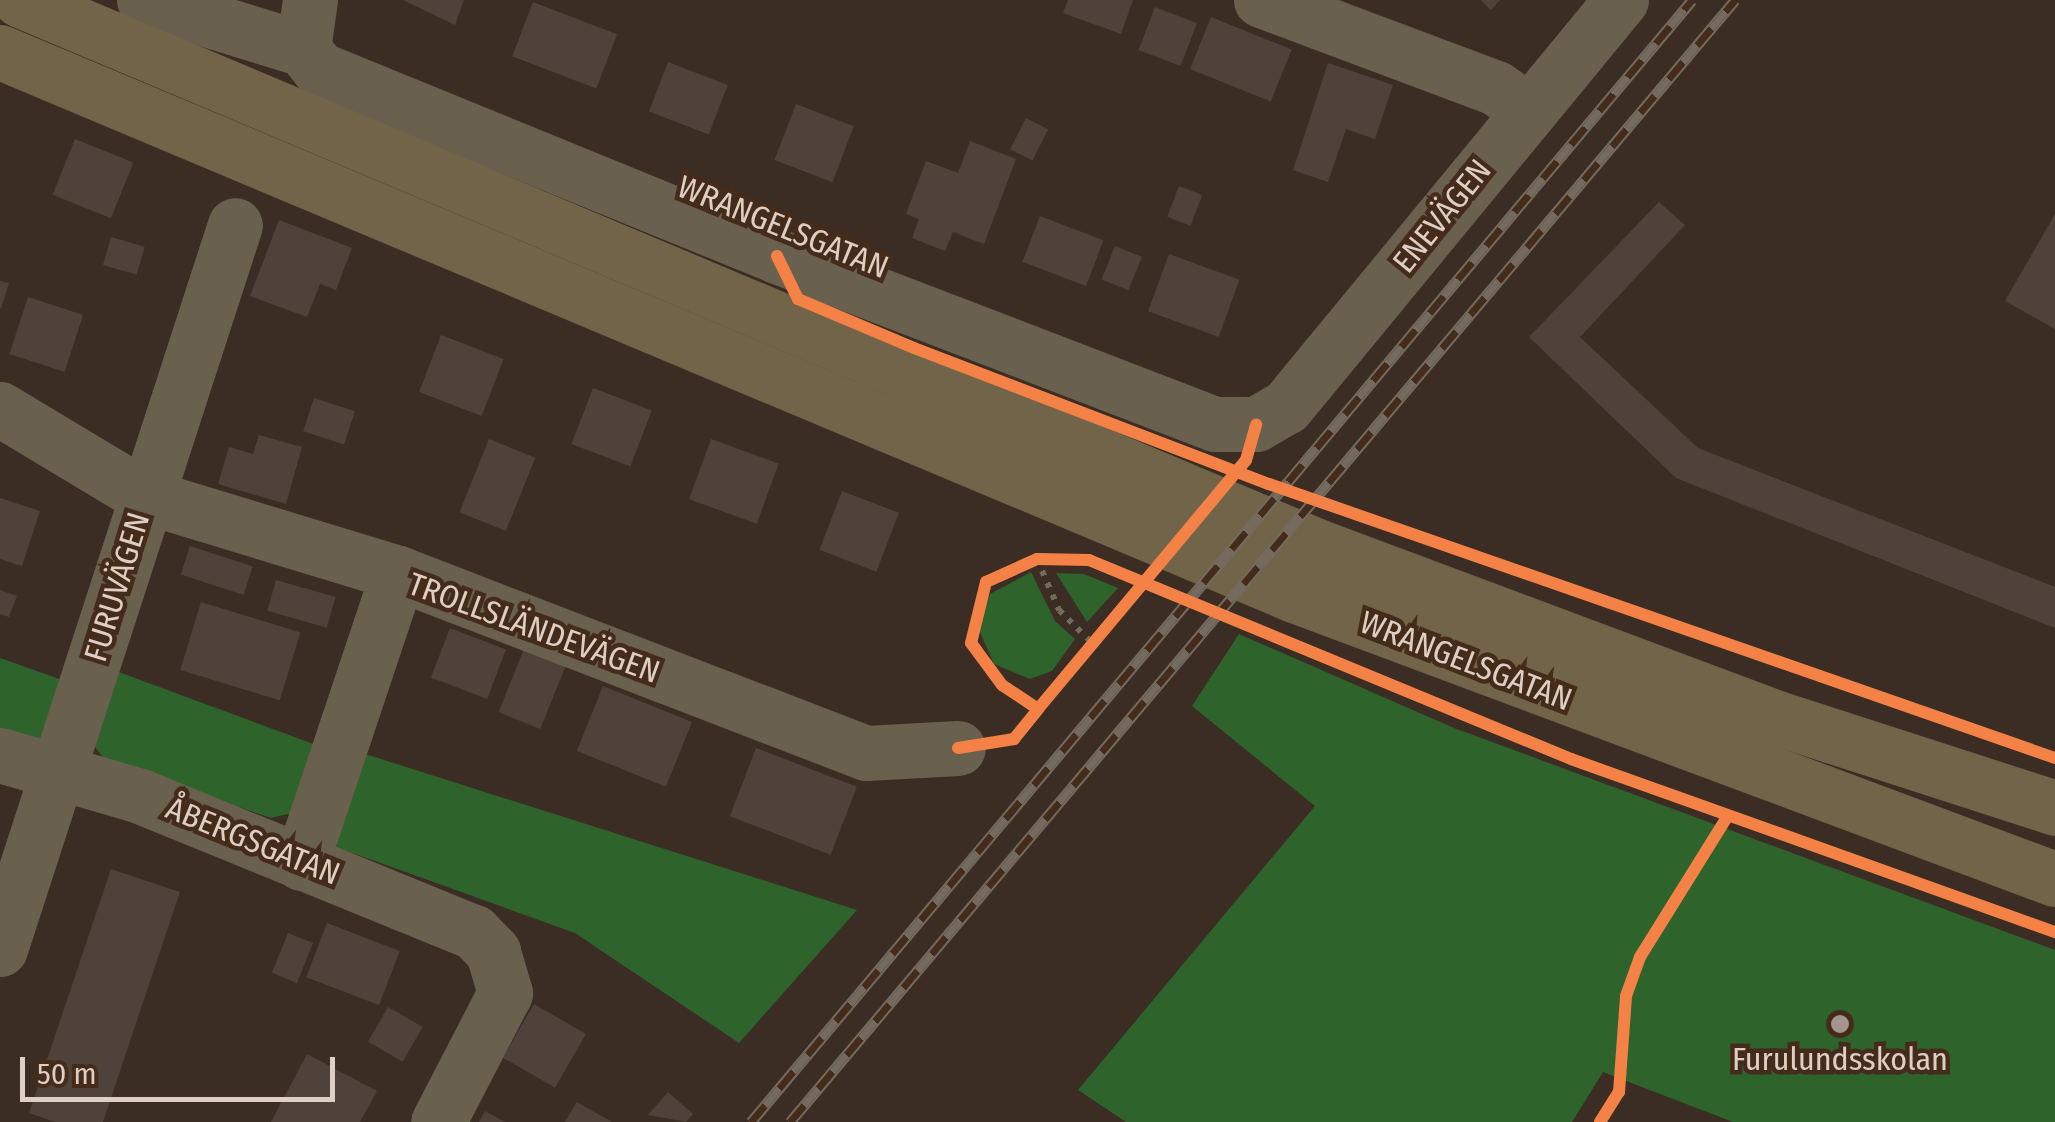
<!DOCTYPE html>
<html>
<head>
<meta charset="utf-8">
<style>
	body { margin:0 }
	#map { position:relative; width:2055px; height:1122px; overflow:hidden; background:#3b2d24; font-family:"Fira Sans Condensed",sans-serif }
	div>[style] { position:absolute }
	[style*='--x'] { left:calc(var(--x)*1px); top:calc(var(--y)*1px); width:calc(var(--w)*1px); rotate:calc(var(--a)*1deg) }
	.green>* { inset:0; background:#2e632c }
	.building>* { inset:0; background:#4e423b; transform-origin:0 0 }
	.path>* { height:6px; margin-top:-3px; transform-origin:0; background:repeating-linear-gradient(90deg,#736a5c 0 5px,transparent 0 13px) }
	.minor>* { height:55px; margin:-27.5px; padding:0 27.5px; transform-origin:27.5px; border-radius:27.5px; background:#69604e }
	.major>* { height:55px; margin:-27.5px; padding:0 27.5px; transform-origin:27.5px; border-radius:27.5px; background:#716449 }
	.rail>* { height:11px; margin-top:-5.5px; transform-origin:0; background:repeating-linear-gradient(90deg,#452c1a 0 22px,#746b5e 0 44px); box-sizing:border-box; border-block:2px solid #746b5e }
	.cycleway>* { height:12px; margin:-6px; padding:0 6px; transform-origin:6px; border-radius:6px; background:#f48246 }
	.dots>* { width:28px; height:28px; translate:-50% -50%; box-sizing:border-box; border:5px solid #452c1a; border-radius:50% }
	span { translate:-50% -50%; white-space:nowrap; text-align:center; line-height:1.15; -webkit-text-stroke:9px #452c1a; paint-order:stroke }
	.street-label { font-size:32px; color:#decec3 }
	.poi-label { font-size:32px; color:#decec3 }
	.scale { position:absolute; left:20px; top:1057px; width:315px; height:45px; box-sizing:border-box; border:5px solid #decec3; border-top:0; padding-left:12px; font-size:30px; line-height:35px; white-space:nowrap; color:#decec3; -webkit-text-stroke:8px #452c1a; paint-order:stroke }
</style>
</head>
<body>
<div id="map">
	<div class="green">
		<div style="clip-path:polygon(1031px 572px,1055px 621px,1075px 639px,1052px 671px,1030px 679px,994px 664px,978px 628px,990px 594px)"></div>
		<div style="clip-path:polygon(1056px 573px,1084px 574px,1118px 588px,1087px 622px)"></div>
		<div style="clip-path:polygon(1239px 634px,1454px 728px,2055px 950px,2055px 1122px,1733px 1122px,1603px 1072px,1572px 1122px,1126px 1122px,1078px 1090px,1315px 806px,1192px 706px)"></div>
		<div style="clip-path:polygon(0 658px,68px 682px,40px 741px,0 728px)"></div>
		<div style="clip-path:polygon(108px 668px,324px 748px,292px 813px,271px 818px,106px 761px,87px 737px)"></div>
		<div style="clip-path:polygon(362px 753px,857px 910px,739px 1043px,575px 933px,336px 847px)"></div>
	</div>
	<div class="building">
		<div style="clip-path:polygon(403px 0,464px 0,455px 25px)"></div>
		<div style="clip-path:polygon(1068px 0,1133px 0,1121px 34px,1063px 13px)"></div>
		<div style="clip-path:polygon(1480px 0,1500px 0,1491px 10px)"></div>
		<div style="left:533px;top:2px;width:90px;height:58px;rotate:21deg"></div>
		<div style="left:1155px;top:7px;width:45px;height:46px;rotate:21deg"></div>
		<div style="left:1211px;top:17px;width:87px;height:56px;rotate:22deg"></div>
		<div style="left:668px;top:62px;width:64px;height:53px;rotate:21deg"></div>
		<div style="clip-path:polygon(1328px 63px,1393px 85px,1375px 139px,1346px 129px,1328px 182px,1293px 170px)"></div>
		<div style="left:796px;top:104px;width:62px;height:60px;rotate:21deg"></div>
		<div style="left:1026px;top:118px;width:25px;height:35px;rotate:27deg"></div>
		<div style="left:75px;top:139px;width:63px;height:60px;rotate:22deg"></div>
		<div style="clip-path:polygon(970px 141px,1016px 159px,984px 244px,953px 232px,945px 251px,912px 238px,919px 219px,906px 214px,926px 161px,958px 173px)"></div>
		<div style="left:1179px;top:186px;width:25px;height:33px;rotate:21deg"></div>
		<div style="clip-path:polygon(1659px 202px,1685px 225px,1580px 337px,1698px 448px,2055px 587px,2055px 628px,1676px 478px,1529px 337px)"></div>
		<div style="clip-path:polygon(2055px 214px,2055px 329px,2005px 301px)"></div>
		<div style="left:1040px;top:216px;width:68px;height:49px;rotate:21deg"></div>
		<div style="clip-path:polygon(279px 220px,352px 248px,336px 290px,320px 284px,307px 317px,250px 296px)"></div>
		<div style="left:111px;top:237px;width:35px;height:29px;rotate:16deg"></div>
		<div style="left:1115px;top:246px;width:29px;height:36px;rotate:22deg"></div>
		<div style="left:1169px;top:254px;width:75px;height:61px;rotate:20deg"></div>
		<div style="clip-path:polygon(0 281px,9px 283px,1px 309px,0 308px)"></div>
		<div style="left:28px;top:297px;width:58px;height:60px;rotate:18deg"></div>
		<div style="left:441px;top:335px;width:67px;height:61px;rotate:21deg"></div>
		<div style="left:593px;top:388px;width:63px;height:60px;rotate:21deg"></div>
		<div style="left:314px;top:398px;width:43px;height:35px;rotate:18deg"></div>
		<div style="clip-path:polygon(259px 435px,302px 447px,286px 504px,218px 484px,229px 447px,253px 454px)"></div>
		<div style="left:489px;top:439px;width:50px;height:79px;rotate:22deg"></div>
		<div style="left:711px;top:439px;width:72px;height:64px;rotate:20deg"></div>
		<div style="left:842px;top:491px;width:61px;height:63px;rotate:21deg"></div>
		<div style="clip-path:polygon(0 498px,40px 511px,22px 566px,0 559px)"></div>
		<div style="left:190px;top:546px;width:66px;height:30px;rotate:18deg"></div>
		<div style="left:276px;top:580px;width:62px;height:32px;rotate:16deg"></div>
		<div style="clip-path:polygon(0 590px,17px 596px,9px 617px,0 614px)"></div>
		<div style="left:201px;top:602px;width:104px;height:71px;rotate:17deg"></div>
		<div style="left:450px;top:628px;width:60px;height:53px;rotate:21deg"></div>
		<div style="left:524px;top:649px;width:45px;height:68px;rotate:22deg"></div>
		<div style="left:603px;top:686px;width:96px;height:70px;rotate:22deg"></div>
		<div style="left:756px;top:748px;width:108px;height:73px;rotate:21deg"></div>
		<div style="clip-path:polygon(111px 869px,180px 892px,103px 1122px,55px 1122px,29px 1113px)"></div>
		<div style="left:327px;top:923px;width:78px;height:58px;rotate:21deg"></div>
		<div style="left:288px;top:933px;width:27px;height:43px;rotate:22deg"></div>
		<div style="left:534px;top:1004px;width:60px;height:62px;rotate:30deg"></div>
		<div style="left:388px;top:1007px;width:40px;height:40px;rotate:30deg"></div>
		<div style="clip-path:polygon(307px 1054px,377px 1091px,360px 1122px,271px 1122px)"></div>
		<div style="clip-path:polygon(668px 1092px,693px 1114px,686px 1122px,648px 1115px)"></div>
		<div style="clip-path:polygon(577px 1102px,612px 1122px,565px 1122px)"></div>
		<div style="clip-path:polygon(485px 1111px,505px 1122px,479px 1122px)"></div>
	</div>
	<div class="path">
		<div style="--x:1037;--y:559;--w:56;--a:66.7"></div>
		<div style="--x:1059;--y:610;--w:47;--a:45"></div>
	</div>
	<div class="minor">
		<div style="--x:144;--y:0;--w:166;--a:17.1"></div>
		<div style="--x:1261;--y:0;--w:251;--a:20.5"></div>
		<div style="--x:1496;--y:88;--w:39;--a:35"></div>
		<div style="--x:303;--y:49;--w:26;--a:51"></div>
		<div style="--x:319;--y:69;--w:495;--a:22.2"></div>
		<div style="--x:777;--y:256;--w:469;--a:21"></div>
		<div style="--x:1215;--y:424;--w:41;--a:0"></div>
		<div style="--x:1256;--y:424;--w:34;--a:-30"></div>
		<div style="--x:1286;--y:407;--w:527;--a:-50.54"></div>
		<div style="--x:303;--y:49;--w:49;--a:-81.9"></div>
		<div style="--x:0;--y:409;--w:169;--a:31"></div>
		<div style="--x:145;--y:496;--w:264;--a:16.9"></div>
		<div style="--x:0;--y:755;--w:146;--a:16.3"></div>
		<div style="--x:140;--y:796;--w:361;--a:22.2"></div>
		<div style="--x:474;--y:932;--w:28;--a:46"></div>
		<div style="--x:493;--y:952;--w:43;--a:73.7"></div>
		<div style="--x:505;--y:993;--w:145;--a:117.4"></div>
		<div style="--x:301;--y:863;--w:306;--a:-71.5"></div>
		<div style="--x:398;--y:573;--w:501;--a:21.04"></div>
		<div style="--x:866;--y:753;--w:92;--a:-3.1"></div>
		<div style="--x:0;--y:949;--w:761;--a:-72.02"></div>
	</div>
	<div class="major">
		<div style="--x:20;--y:0;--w:1407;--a:22.83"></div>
		<div style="--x:1317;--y:546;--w:491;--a:20.5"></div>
		<div style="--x:1777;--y:718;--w:292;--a:17.9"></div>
		<div style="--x:0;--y:52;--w:1403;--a:22.76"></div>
		<div style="--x:1294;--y:595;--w:812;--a:20.47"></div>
	</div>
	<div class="rail">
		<div style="--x:751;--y:1122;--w:1464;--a:-50.01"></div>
		<div style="--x:790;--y:1122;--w:1467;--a:-49.89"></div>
	</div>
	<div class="cycleway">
		<div style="--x:777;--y:256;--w:48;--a:64"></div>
		<div style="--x:798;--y:299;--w:126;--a:22.9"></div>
		<div style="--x:914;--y:348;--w:380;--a:21"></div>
		<div style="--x:1269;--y:484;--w:832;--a:19.22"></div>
		<div style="--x:1038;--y:709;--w:324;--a:-50.1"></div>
		<div style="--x:1246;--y:460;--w:37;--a:-74"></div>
		<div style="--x:958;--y:748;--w:57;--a:-9.1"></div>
		<div style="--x:1014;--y:739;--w:38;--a:-51"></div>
		<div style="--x:1038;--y:709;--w:43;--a:-146.3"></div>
		<div style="--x:1002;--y:685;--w:52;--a:-126.4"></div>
		<div style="--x:971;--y:643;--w:63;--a:-76.2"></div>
		<div style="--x:986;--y:582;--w:56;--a:-24.3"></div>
		<div style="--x:1037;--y:559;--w:52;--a:1.1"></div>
		<div style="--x:1089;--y:560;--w:521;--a:22.43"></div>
		<div style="--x:1571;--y:759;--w:514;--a:19.67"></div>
		<div style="--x:1600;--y:1122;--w:36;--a:-58"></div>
		<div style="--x:1619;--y:1092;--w:96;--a:-85.8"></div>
		<div style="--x:1626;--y:996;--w:41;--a:-70.3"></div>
		<div style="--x:1640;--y:957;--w:165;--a:-58.1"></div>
	</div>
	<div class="dots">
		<div style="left:1840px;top:1024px;background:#a5968b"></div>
	</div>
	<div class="street-label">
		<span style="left:1442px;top:216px;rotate:-51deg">ENEVÄGEN</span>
		<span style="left:783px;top:227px;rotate:22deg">WRANGELSGATAN</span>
		<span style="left:117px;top:587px;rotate:-73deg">FURUVÄGEN</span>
		<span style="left:534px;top:628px;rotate:20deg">TROLLSLÄNDEVÄGEN</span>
		<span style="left:1466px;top:661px;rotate:21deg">WRANGELSGATAN</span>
		<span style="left:253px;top:841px;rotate:22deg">ÅBERGSGATAN</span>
	</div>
	<div class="poi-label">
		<span style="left:1840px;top:1059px">Furulundsskolan</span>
	</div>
	<div class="scale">50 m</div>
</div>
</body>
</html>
